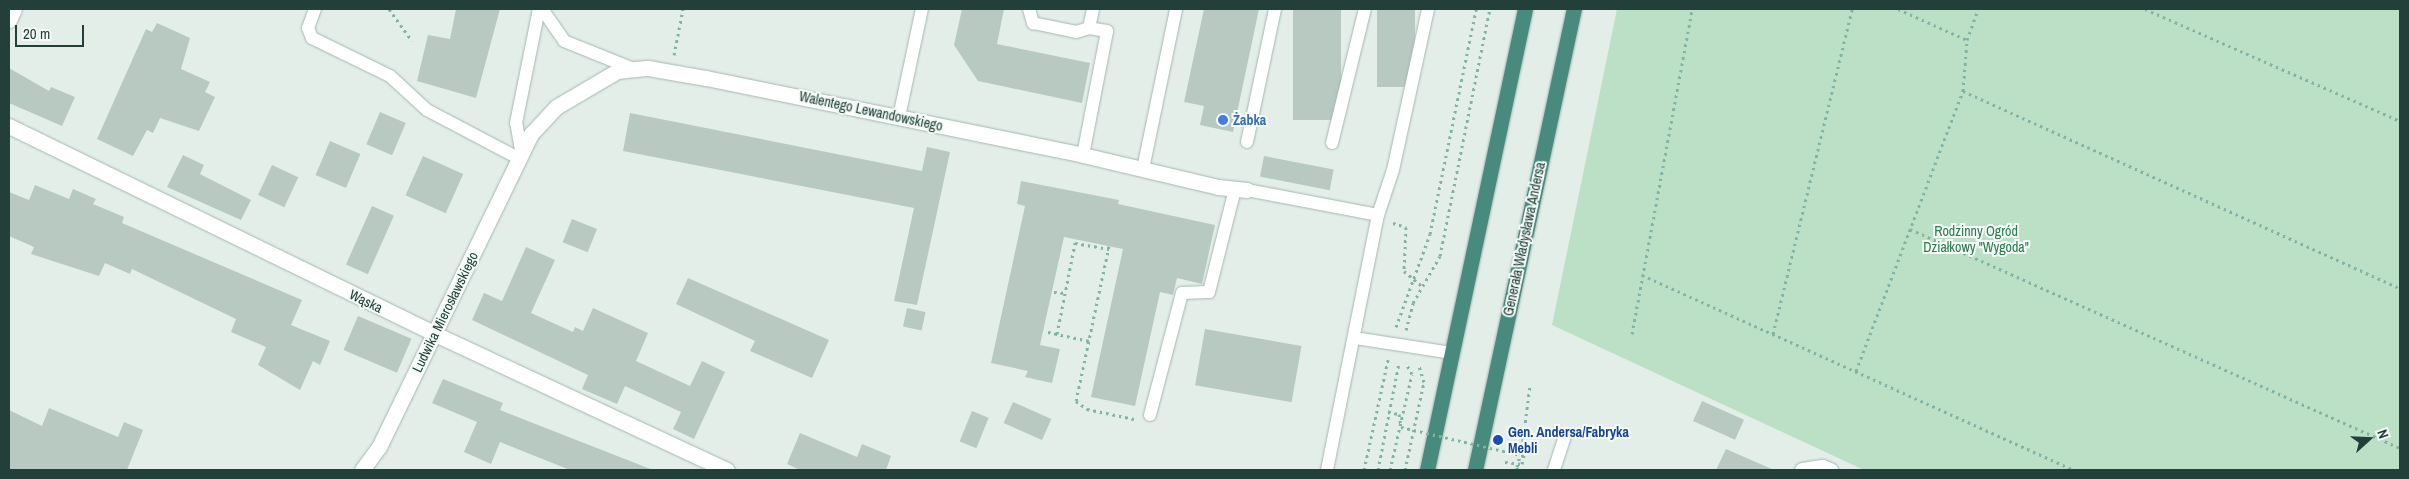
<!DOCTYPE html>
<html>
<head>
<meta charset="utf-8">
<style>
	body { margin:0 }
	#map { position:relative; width:2409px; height:479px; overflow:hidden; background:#e3eee9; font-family:"Archivo Narrow",sans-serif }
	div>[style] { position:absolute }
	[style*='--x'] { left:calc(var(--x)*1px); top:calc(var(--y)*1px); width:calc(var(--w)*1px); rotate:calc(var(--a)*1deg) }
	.green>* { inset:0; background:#bbe0c6 }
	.building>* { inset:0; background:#b8c9c2; transform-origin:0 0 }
	.path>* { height:3px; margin-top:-1.5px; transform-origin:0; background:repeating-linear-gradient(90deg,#82b3a5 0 2.5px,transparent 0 6.5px) }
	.roads { filter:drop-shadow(0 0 1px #a5b6b1) drop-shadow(0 0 1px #a5b6b1) }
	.service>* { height:12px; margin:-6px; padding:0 6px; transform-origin:6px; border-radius:6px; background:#fff }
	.minor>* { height:15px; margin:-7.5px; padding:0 7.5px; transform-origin:7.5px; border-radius:7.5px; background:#fff }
	.trunk>* { height:15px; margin:-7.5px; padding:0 7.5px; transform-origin:7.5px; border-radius:7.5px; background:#488a7d }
	.path-bridge>* { height:3px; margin-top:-1.5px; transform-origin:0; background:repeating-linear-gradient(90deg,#82b3a5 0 2.5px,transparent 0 6.5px) }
	.dots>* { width:14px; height:14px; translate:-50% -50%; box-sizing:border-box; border:2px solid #f4faf7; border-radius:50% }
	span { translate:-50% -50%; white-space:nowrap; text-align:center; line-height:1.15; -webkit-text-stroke:4px #f4faf7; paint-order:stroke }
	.street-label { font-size:14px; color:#224039 }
	.shop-label { font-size:14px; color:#366cbe; font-weight:700 }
	.left { translate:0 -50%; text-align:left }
	.park-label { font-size:14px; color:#29794b }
	.transit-label { font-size:14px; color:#164399; font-weight:700 }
	.frame { position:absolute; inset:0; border:10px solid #224039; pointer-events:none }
	.north { position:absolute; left:2344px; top:414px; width:50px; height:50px; -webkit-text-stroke:4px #f4faf7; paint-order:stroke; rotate:70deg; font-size:14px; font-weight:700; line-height:20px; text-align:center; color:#224039 }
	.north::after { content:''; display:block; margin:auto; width:18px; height:22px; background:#224039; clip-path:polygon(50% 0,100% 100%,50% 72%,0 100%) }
	.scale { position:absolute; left:15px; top:25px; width:69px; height:22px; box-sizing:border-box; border:2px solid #224039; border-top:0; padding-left:6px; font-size:15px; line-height:18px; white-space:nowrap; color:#224039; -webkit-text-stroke:4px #f4faf7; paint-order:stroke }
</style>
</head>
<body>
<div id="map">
	<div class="green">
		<div style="clip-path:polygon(1617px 9px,2400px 9px,2400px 470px,1864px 470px,1552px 325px)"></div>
	</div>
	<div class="building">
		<div style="clip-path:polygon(456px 9px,500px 9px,476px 98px,417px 81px,428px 35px,450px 39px)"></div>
		<div style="clip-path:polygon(962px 9px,1004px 9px,997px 44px,1090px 63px,1082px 103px,978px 81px,954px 45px)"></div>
		<div style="clip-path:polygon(1204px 9px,1259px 9px,1233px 132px,1200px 125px,1204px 106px,1184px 102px)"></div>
		<div style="left:1293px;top:9px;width:48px;height:111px"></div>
		<div style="left:1377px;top:9px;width:38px;height:78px"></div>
		<div style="clip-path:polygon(157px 23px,190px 38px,181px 69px,210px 82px,205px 92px,215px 97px,199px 131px,160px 118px,153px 133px,147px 130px,133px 156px,97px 139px,146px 29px,152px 32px)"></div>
		<div style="clip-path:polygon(9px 68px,49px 91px,51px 87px,75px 97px,62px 126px,9px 103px)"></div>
		<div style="left:380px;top:112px;width:28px;height:35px;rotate:23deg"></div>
		<div style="clip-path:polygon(630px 113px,922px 171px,927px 147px,950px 152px,917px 305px,894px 301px,914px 208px,623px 151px)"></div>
		<div style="left:330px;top:141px;width:33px;height:37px;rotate:23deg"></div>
		<div style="clip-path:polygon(183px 155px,204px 165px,200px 174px,251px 200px,241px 220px,167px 187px)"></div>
		<div style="left:423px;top:156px;width:44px;height:43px;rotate:24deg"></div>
		<div style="left:1264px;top:156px;width:71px;height:21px;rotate:11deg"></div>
		<div style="left:272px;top:165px;width:29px;height:33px;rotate:25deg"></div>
		<div style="clip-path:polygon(1021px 181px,1119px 200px,1118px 204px,1215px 225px,1202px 284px,1177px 278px,1173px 295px,1160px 292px,1135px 406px,1091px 397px,1123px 249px,1064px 237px,1040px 345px,1060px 349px,1052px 383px,1025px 377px,1028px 371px,991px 363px,1025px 206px,1017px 204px)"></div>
		<div style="clip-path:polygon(35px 185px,69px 199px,73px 189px,96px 199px,93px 204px,124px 217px,122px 223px,302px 300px,291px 325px,330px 341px,320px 365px,313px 361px,300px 390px,258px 365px,266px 347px,231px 332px,236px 319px,132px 269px,130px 274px,105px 263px,99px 276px,31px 254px,34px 247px,9px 236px,9px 192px,29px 200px)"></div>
		<div style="left:372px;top:206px;width:24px;height:64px;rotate:24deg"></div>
		<div style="left:572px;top:219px;width:27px;height:25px;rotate:22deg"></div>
		<div style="clip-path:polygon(526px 247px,555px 260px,531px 313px,573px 332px,575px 327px,583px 331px,593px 308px,648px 333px,636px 361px,690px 386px,702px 361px,725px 372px,694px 439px,673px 429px,681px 412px,625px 386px,617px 404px,582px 389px,588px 375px,472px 320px,484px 293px,502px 301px)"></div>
		<div style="clip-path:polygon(688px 278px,829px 340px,812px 378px,750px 351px,755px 341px,676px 304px)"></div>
		<div style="left:907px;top:308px;width:19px;height:19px;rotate:12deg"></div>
		<div style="left:358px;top:316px;width:58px;height:37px;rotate:23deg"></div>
		<div style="left:1205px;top:329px;width:98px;height:57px;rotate:10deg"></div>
		<div style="clip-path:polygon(443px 379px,503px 403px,500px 410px,653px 470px,570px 470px,500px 442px,491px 464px,464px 452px,477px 422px,432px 403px)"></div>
		<div style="left:1702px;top:401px;width:46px;height:22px;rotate:24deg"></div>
		<div style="left:1013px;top:402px;width:42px;height:23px;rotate:24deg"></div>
		<div style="clip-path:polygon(49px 408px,118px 437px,124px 422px,143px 430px,127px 470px,9px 470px,9px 410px,42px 426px)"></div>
		<div style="left:972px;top:411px;width:18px;height:33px;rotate:22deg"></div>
		<div style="clip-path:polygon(800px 433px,857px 457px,862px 444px,891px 456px,886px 470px,800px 470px,787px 464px)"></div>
		<div style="clip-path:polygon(1726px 449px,1774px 470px,1716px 470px)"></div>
	</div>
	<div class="path">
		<div style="--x:389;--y:9;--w:39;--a:54"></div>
		<div style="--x:1898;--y:9;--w:76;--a:24.2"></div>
		<div style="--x:2145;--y:9;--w:279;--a:23.7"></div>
		<div style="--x:674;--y:55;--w:47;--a:-78.9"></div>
		<div style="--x:1963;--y:91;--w:479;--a:24.3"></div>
		<div style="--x:1393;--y:223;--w:14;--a:17"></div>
		<div style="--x:1406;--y:227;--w:44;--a:92.6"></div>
		<div style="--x:1404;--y:271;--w:23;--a:40"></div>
		<div style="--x:1910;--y:229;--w:537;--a:24.08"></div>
		<div style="--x:1109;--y:246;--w:158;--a:102"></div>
		<div style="--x:1076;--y:401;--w:14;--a:36"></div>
		<div style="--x:1087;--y:409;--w:48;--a:12"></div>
		<div style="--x:1642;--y:275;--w:473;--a:24.3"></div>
		<div style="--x:1054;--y:292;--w:11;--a:5"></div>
		<div style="--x:1396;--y:327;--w:99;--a:-69.9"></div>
		<div style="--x:1430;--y:234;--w:230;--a:-78.4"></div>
		<div style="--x:1406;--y:330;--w:28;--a:-75"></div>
		<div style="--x:1413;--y:303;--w:54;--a:-60.1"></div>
		<div style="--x:1440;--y:256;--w:252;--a:-78.6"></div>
		<div style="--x:1048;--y:332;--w:42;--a:12.4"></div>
		<div style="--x:1057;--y:334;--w:93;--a:-78.8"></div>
		<div style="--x:1075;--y:243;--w:35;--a:10"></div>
		<div style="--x:1632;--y:334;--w:330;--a:-79.5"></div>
		<div style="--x:1773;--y:334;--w:334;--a:-76.3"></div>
		<div style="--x:1856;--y:371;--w:300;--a:-69.1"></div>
		<div style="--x:1963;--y:91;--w:51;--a:-85.5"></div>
		<div style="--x:1967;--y:40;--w:33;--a:-70"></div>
		<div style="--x:1388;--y:412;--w:11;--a:10"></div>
		<div style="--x:1399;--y:414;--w:13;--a:81"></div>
		<div style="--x:1522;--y:448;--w:64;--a:-82.8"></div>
		<div style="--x:1505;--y:462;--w:17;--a:7"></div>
		<div style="--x:1522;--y:464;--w:9;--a:-77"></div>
		<div style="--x:1524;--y:455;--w:4;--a:180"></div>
		<div style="--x:1364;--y:470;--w:113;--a:-77.7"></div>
		<div style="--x:1378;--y:470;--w:109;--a:-78.9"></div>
		<div style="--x:1390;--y:470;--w:98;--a:-77.1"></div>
		<div style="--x:1412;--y:374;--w:13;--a:-119"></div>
		<div style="--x:1405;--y:470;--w:90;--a:-77.8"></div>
		<div style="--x:1424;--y:382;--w:17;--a:-107"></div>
		<div style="--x:1517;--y:470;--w:3;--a:-90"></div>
	</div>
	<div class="roads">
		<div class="service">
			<div style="--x:315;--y:9;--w:20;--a:110"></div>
			<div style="--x:308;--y:28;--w:11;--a:68"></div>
			<div style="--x:312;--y:38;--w:87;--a:26"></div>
			<div style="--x:390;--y:76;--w:50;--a:42.6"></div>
			<div style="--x:427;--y:110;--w:103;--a:27.8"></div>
			<div style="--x:542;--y:9;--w:39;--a:55"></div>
			<div style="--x:564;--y:41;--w:72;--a:21.9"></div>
			<div style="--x:1029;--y:9;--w:15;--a:74"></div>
			<div style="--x:1033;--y:23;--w:44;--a:11.8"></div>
			<div style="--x:1076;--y:32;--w:14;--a:-17"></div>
			<div style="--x:899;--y:117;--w:110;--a:-78"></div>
			<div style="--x:1247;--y:142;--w:136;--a:-78.1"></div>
			<div style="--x:1332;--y:143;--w:138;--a:-76.2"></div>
			<div style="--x:521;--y:150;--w:27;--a:-100"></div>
			<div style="--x:516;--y:123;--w:116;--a:-78.6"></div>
			<div style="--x:1083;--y:155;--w:126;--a:-79"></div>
			<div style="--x:1107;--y:31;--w:18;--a:-171"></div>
			<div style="--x:1089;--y:28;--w:19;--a:-78"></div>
			<div style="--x:1143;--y:169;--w:163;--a:-78.3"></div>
			<div style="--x:1247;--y:190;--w:133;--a:10.8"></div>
			<div style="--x:1378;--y:215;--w:47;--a:-71.6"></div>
			<div style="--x:1393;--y:170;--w:165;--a:-77.7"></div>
			<div style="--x:1355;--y:338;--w:98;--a:8.8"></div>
			<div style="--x:1150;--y:415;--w:126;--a:-75.3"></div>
			<div style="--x:1182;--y:293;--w:27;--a:-2"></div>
			<div style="--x:1209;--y:292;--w:106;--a:-75.8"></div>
			<div style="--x:1327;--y:470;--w:260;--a:-78.7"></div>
			<div style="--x:1554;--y:470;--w:35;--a:-72"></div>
		</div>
		<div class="minor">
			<div style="--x:9;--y:20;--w:12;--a:-66"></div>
			<div style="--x:9;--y:126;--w:474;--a:26"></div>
			<div style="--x:435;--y:334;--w:322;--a:25"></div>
			<div style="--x:362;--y:470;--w:29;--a:-54"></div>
			<div style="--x:379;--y:447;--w:348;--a:-64.1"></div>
			<div style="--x:531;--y:134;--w:37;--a:-47"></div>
			<div style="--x:556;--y:107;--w:71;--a:-30.5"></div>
			<div style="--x:617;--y:71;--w:31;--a:-6"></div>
			<div style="--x:648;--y:68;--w:59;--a:9.8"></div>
			<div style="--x:706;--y:78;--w:385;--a:11.5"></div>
			<div style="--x:1083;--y:155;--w:139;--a:13.3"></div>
			<div style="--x:1218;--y:187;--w:29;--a:6"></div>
			<div style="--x:1802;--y:470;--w:20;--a:-9"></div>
			<div style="--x:1822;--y:467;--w:9;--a:21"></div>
		</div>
		<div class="trunk">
			<div style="--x:1427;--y:470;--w:471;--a:-78"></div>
			<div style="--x:1475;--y:470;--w:472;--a:-77.9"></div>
		</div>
	</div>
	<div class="path-bridge">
		<div style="--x:1401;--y:427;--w:122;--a:13.2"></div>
		<div style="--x:1517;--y:467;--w:20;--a:-75"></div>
	</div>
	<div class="dots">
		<div style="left:1223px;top:120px;background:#3f7fe0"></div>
		<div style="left:1498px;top:440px;background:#1a4fb4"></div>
	</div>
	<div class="street-label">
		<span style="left:871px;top:111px;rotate:12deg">Walentego Lewandowskiego</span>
		<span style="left:1524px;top:239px;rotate:-78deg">Generała Władysława Andersa</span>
		<span style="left:366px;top:301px;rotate:26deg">Wąska</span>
		<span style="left:445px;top:312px;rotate:-64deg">Ludwika Mierosławskiego</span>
	</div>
	<div class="shop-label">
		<span class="left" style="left:1233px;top:120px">Żabka</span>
	</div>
	<div class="park-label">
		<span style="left:1976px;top:239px">Rodzinny Ogród<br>Działkowy "Wygoda"</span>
	</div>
	<div class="transit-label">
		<span class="left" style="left:1508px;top:440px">Gen. Andersa/Fabryka<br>Mebli</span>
	</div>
	<div class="frame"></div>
	<div class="north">N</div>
	<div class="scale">20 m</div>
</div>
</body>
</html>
